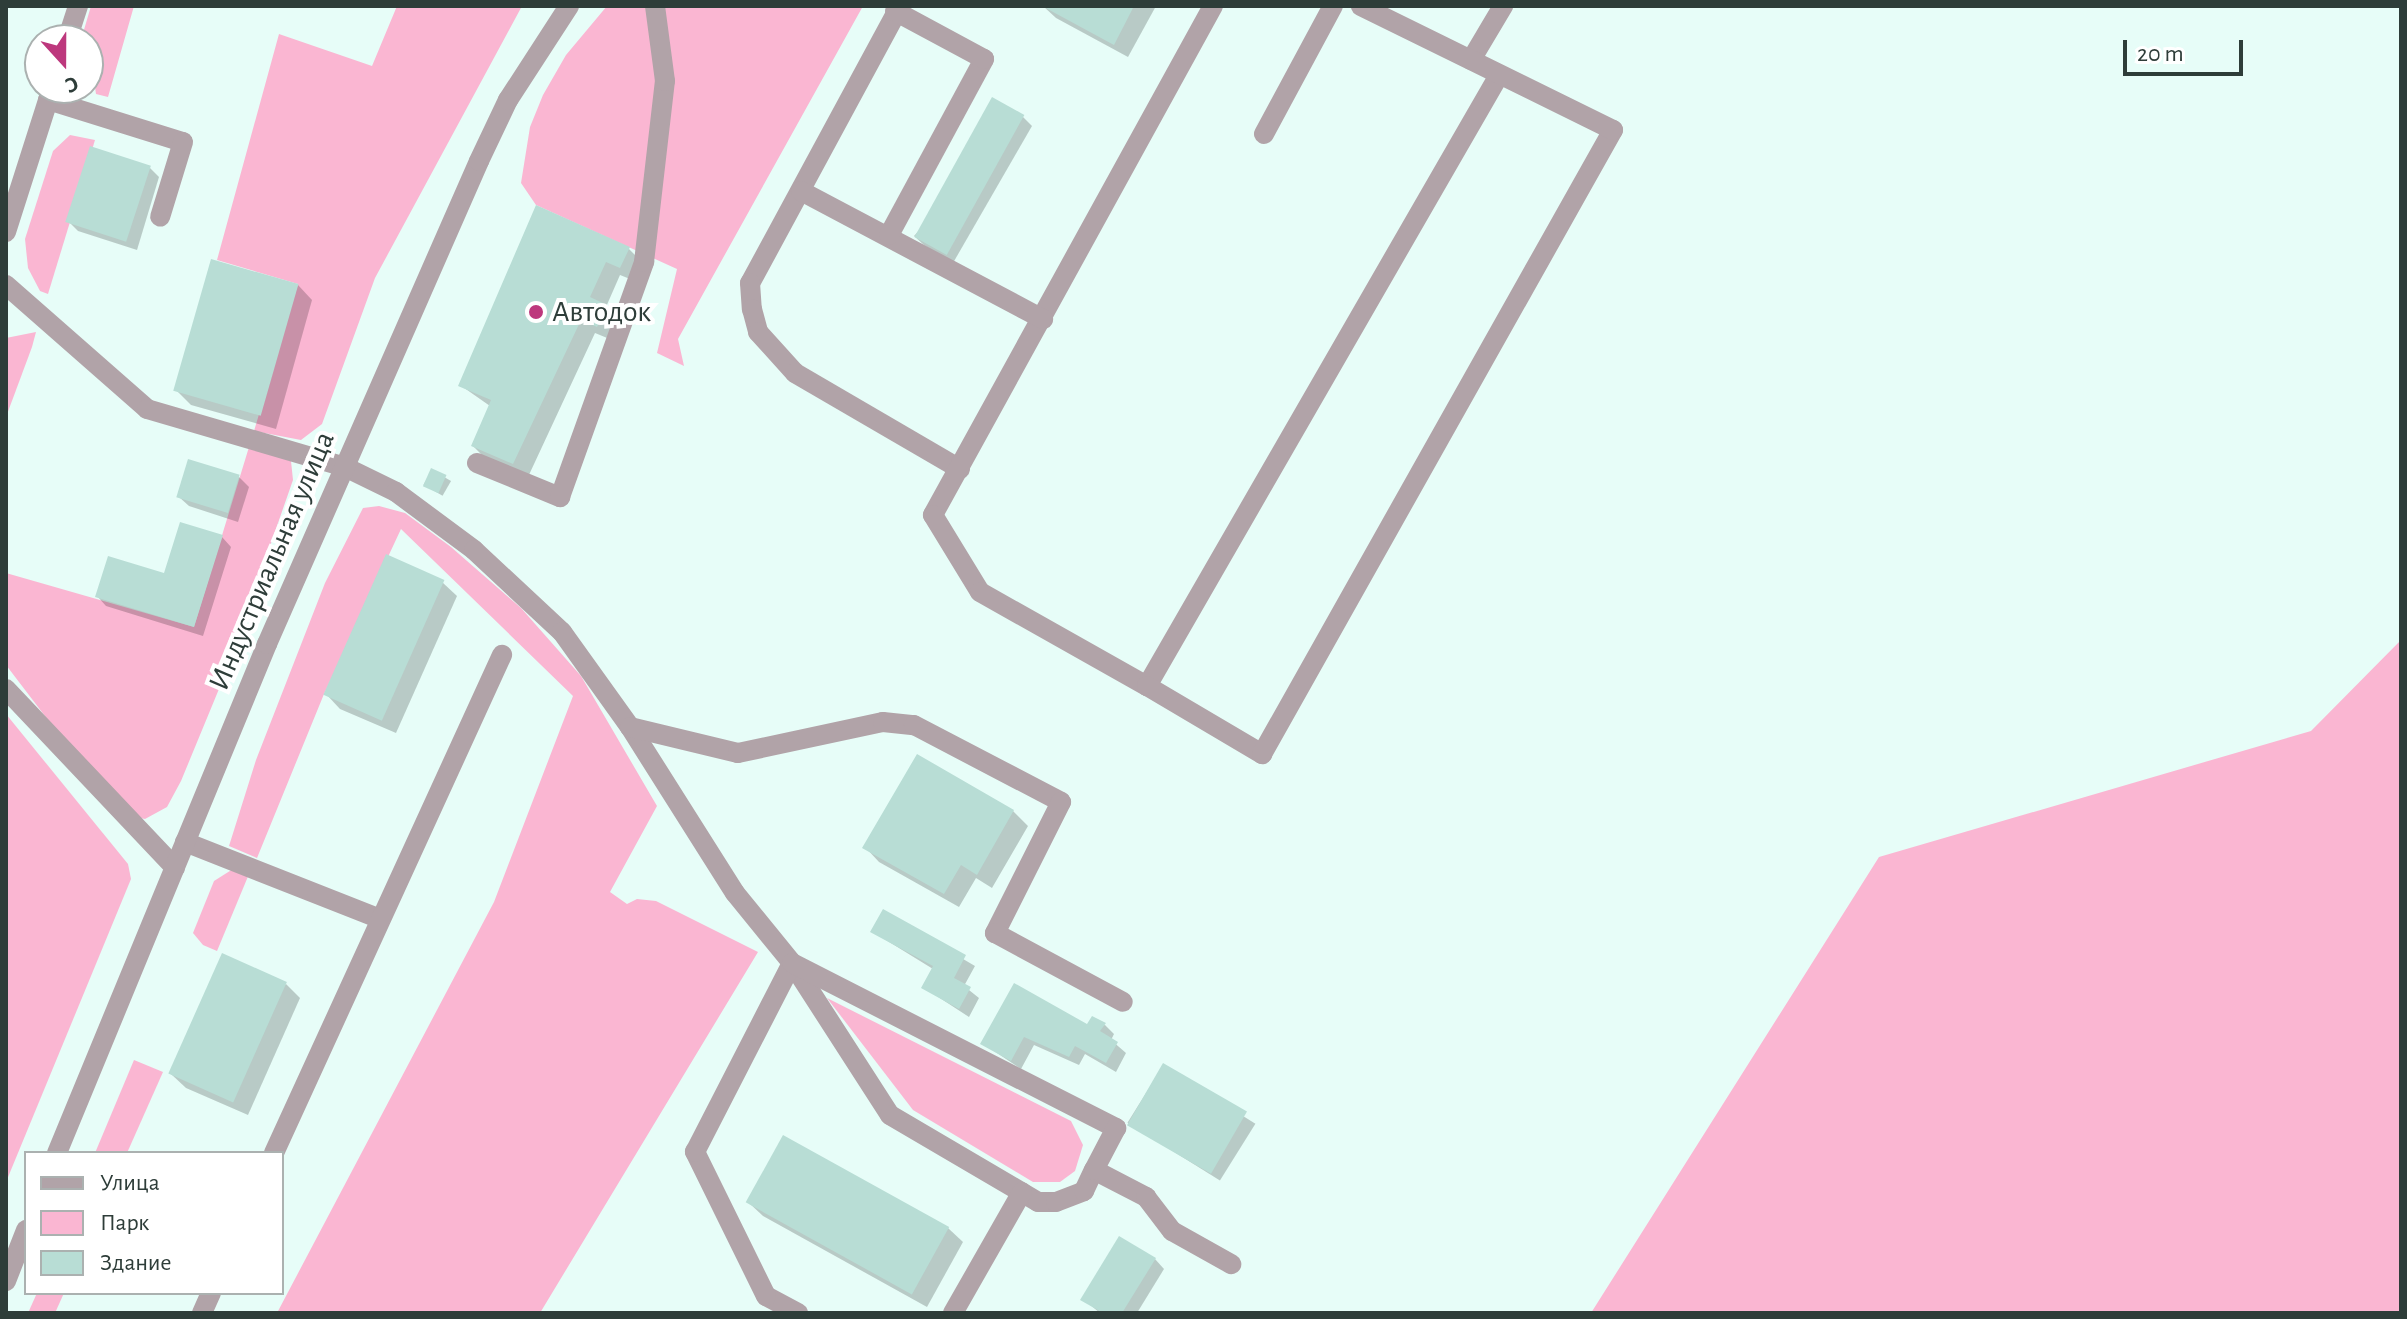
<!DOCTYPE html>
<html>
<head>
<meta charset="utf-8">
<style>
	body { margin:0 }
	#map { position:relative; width:2407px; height:1319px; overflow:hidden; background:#e7fdf8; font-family:"Alegreya Sans",sans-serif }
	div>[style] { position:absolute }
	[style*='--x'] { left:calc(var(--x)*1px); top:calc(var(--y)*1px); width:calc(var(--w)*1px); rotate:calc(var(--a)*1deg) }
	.green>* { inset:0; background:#fab6d2 }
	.shadow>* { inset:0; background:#0003; transform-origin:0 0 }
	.building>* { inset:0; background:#b8ddd5; transform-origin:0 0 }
	.minor>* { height:20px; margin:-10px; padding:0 10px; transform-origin:10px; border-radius:10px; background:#b1a3a8 }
	.dots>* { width:22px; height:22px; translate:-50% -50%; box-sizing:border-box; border:4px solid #fff; border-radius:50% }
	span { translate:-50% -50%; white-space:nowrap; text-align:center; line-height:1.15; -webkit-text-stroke:8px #fff; paint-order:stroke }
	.poi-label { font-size:30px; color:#2e3d39 }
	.left { translate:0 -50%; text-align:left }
	.street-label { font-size:30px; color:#2e3d39 }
	.frame { position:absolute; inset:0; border:8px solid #2e3d39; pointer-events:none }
	.legend { position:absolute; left:24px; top:1151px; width:260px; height:144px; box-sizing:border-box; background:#fff; border:2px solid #abb1b0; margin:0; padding:10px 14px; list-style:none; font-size:24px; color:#2e3d39 }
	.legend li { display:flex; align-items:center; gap:16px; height:40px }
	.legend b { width:40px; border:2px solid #abb1b0 }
	.north { position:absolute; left:24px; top:24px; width:80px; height:80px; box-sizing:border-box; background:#fff; border:2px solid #abb1b0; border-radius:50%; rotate:159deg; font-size:22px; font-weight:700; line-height:32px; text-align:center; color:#2e3d39 }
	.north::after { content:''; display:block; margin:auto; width:28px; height:36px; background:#bd387d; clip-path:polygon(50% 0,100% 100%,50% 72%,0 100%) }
	.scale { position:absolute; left:2123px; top:40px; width:120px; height:36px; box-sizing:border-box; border:4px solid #2e3d39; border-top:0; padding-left:10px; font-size:24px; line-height:28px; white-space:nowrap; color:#2e3d39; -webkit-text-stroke:6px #fff; paint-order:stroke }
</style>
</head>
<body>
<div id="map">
	<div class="green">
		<div style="clip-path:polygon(91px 6px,134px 6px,108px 97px,96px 94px,88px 40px,81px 40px)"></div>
		<div style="clip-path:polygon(397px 6px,522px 6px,375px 278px,322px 424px,301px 440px,254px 431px,298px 284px,217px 260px,279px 34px,372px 66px)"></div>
		<div style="clip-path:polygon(607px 6px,863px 6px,678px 339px,684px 366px,657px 353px,677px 269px,536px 205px,521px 183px,530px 127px,543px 95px,566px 55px)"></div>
		<div style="clip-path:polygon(70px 135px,95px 140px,48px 294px,40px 291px,28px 268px,25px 239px,53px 151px)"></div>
		<div style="clip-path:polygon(36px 332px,32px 347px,6px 417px,6px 338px)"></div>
		<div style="clip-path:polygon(249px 447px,291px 461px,293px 480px,226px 672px,181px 781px,167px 807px,145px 819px,136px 817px,48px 720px,6px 665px,6px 573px,194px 627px)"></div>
		<div style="clip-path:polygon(379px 506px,405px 513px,451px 547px,521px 608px,581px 676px,657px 806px,610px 892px,627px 904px,637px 899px,656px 901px,758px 952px,540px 1313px,277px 1313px,494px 902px,573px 696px,401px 529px,324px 694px,257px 858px,229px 846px,256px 760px,325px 583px,363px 508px)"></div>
		<div style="clip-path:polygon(2401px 640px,2401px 1313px,1591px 1313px,1879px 857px,2311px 731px)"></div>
		<div style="clip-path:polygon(6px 714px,128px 864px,131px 879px,6px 1182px)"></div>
		<div style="clip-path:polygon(233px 869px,249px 874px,217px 951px,203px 945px,193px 933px,214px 881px)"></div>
		<div style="clip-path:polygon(827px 998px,1071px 1121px,1083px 1145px,1075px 1171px,1060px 1182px,1033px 1182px,913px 1110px)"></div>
		<div style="clip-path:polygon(134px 1060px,163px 1072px,127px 1153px,95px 1153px)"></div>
		<div style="clip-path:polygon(37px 1293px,64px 1293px,55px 1313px,28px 1313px)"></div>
	</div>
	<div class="shadow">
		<div style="clip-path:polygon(1043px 6px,1156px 6px,1128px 57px,1056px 18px)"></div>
		<div style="clip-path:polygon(1022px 116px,1032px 126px,953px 263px,924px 245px,914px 236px)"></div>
		<div style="clip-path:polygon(150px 168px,159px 177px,137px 250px,78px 231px,69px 222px)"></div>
		<div style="clip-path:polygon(537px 208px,629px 249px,643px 263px,635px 281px,620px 275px,606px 307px,620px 321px,612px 340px,595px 333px,528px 477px,487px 460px,473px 446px,490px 406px,460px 385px)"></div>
		<div style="clip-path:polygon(298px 285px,312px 300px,276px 429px,191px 405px,176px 390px)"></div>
		<div style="left:432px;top:470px;width:22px;height:17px;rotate:30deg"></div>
		<div style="clip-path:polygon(239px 477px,249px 487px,238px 522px,189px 506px,179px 497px)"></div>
		<div style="clip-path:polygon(222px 537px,231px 547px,203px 636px,106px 606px,97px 596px,166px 575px)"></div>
		<div style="clip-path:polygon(442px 582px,457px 596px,396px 733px,340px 709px,326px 694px)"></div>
		<div style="clip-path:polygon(918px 756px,1013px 811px,1028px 826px,992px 888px,976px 878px,959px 907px,879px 862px,865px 847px)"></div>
		<div style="clip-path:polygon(883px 912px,975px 966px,964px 986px,979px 998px,969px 1017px,923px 987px,933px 969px,873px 932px)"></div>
		<div style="clip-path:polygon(286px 984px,300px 998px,248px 1115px,186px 1088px,171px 1074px)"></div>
		<div style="clip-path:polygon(1105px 1025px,1114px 1034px,1111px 1040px,1126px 1053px,1116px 1072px,1085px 1054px,1079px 1065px,1034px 1045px,1021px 1069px,982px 1043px)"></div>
		<div style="left:1163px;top:1066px;width:109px;height:67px;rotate:32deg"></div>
		<div style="clip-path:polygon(748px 1202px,948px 1228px,963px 1242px,927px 1307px,763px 1216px)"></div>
		<div style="clip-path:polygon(1155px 1259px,1164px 1269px,1137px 1313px,1100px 1313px,1083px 1299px)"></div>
	</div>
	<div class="building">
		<div style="clip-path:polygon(1042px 6px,1134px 6px,1114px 45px)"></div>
		<div style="left:992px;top:97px;width:37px;height:160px;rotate:29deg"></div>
		<div style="left:90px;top:146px;width:64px;height:80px;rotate:18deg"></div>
		<div style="clip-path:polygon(536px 205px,630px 247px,620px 268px,606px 262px,590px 297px,607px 305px,597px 327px,581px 320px,513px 464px,471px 446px,491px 400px,458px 386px)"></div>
		<div style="left:211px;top:259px;width:91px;height:137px;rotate:16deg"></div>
		<div style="left:188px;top:459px;width:54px;height:40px;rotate:17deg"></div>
		<div style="left:431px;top:468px;width:17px;height:20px;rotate:24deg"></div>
		<div style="clip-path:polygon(180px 522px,223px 535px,194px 627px,95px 597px,108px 556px,164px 573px)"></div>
		<div style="left:386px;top:554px;width:64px;height:154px;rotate:24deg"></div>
		<div style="clip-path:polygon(917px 754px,1014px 810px,977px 875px,961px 865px,944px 894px,862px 848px)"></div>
		<div style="clip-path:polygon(883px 909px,966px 955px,954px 978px,971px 987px,959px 1009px,921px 988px,933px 966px,870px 932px)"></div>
		<div style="left:222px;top:953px;width:71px;height:132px;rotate:24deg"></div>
		<div style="clip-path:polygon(1014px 983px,1087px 1024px,1092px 1016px,1106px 1023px,1100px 1031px,1118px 1042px,1106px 1063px,1075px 1046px,1069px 1057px,1024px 1037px,1011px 1061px,980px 1044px)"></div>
		<div style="left:1163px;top:1063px;width:97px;height:72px;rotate:30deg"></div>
		<div style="left:783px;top:1135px;width:190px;height:77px;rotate:29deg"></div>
		<div style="clip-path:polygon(1119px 1236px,1156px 1258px,1122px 1313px,1103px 1313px,1080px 1300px)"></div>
	</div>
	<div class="minor">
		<div style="--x:900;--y:6;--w:315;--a:118.4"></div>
		<div style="--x:750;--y:283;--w:26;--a:86"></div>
		<div style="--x:752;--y:309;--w:24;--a:75"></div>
		<div style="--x:758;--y:332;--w:55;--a:47.9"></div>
		<div style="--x:795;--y:373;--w:191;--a:30.2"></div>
		<div style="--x:1213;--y:6;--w:581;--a:118.82"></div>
		<div style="--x:933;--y:515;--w:90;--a:58.6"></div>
		<div style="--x:980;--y:592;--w:192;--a:29.4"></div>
		<div style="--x:1147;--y:686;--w:705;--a:-60.05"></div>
		<div style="--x:67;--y:40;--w:36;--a:-72"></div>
		<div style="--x:1471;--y:60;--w:63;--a:-59.3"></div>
		<div style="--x:48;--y:100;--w:141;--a:17.3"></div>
		<div style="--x:183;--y:142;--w:78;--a:107"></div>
		<div style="--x:1264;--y:134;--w:145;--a:-61.7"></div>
		<div style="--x:801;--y:191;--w:274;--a:27.9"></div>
		<div style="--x:6;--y:232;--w:151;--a:-72.3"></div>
		<div style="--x:889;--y:235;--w:200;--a:-61.6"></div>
		<div style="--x:984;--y:59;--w:101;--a:-151.7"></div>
		<div style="--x:6;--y:285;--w:188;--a:41.3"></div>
		<div style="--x:147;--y:409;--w:206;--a:16.3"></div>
		<div style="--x:345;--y:467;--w:57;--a:26.1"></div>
		<div style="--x:396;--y:492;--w:97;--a:36.6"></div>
		<div style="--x:474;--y:550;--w:120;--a:43"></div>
		<div style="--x:562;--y:632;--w:117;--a:54.4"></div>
		<div style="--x:630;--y:727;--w:196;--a:57.7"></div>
		<div style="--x:735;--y:893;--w:90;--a:50.8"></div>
		<div style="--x:792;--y:963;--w:181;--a:57.2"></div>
		<div style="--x:890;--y:1115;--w:172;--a:30.4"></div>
		<div style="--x:1038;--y:1202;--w:18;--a:0"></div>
		<div style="--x:1056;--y:1202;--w:30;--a:-21"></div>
		<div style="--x:1084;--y:1191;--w:23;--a:-65"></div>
		<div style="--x:1094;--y:1170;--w:59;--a:27.4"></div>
		<div style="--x:1146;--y:1197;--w:43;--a:52.6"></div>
		<div style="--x:1172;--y:1231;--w:68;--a:29.2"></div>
		<div style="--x:477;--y:463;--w:90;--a:22.3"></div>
		<div style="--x:560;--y:497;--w:250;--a:-70.3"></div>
		<div style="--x:644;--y:262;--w:182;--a:-83.4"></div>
		<div style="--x:665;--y:81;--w:76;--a:-97.6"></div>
		<div style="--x:1147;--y:686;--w:134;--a:30.6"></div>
		<div style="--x:1262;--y:754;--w:716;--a:-60.64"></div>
		<div style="--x:1613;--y:130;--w:281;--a:-153.8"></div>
		<div style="--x:6;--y:689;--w:246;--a:46.6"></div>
		<div style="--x:630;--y:727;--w:111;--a:13.5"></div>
		<div style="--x:738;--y:753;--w:148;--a:-12.1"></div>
		<div style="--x:883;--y:722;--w:31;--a:6"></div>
		<div style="--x:914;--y:725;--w:166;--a:27.6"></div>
		<div style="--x:1061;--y:802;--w:147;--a:116.7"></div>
		<div style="--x:995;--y:933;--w:145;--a:28.3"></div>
		<div style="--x:185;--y:842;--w:210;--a:21.5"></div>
		<div style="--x:57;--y:1153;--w:551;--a:-67.58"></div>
		<div style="--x:267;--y:644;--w:527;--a:-66.3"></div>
		<div style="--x:479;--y:161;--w:68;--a:-64.6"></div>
		<div style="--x:508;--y:100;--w:112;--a:-57"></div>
		<div style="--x:274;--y:1153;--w:548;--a:-65.4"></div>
		<div style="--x:6;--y:1281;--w:55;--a:-68.6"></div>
		<div style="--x:202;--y:1313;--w:22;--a:-66"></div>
		<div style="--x:798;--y:1313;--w:36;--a:-152"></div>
		<div style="--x:766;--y:1296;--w:161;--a:-116.2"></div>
		<div style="--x:695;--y:1152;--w:212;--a:-62.8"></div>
		<div style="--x:792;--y:963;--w:364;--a:27"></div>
		<div style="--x:1116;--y:1128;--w:47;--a:117.6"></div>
		<div style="--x:953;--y:1313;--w:139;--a:-60.3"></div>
	</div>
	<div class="dots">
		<div style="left:536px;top:312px;background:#bd387d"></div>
	</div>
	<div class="poi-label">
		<span class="left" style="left:552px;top:312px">Автодок</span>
	</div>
	<div class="street-label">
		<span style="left:272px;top:561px;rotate:-67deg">Индустриальная улица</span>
	</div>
	<div class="frame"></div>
	<ul class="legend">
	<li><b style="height:10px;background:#b1a3a8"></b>Улица</li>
	<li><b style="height:22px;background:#fab6d2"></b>Парк</li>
	<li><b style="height:22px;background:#b8ddd5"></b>Здание</li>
	</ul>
	<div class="north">С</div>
	<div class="scale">20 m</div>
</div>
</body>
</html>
